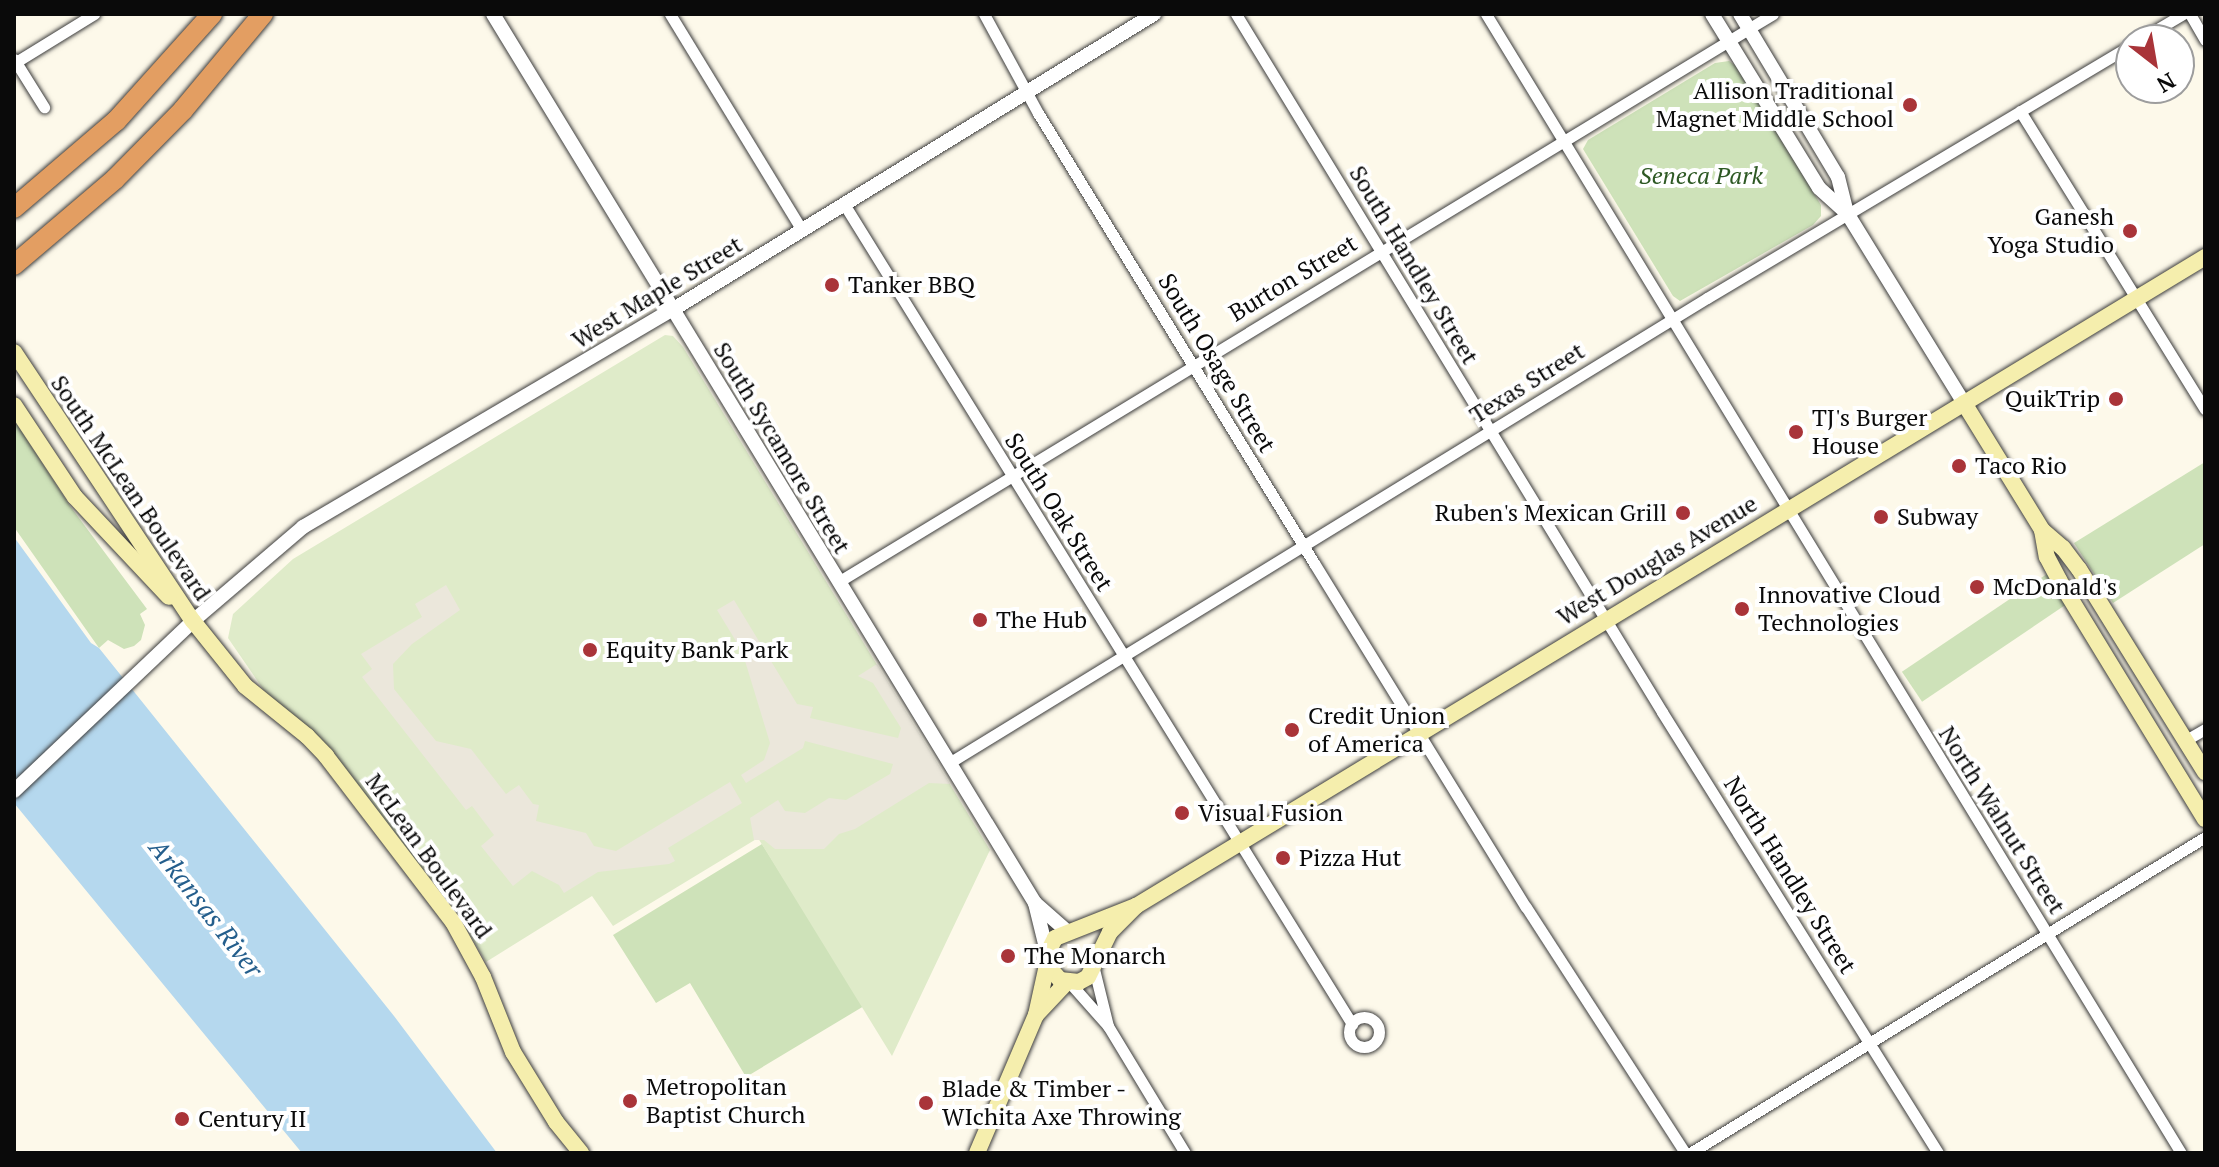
<!DOCTYPE html>
<html>
<head>
<meta charset="utf-8">
<style>
	body { margin:0 }
	#map { position:relative; width:2219px; height:1167px; overflow:hidden; background:#fdf9ea; font-family:"PT Serif",serif }
	div>[style] { position:absolute }
	[style*='--x'] { left:calc(var(--x)*1px); top:calc(var(--y)*1px); width:calc(var(--w)*1px); rotate:calc(var(--a)*1deg) }
	.green>* { inset:0; background:#cee2b9; transform-origin:0 0 }
	.pitch>* { inset:0; background:#dfebc9 }
	.plaza>* { inset:0; background:#ebe7db }
	.water>* { inset:0; background:#b5d8ee }
	.roads { filter:drop-shadow(0 0 2px #3d3d3d) drop-shadow(0 0 2px #3d3d3d) }
	.minor>* { height:11px; margin:-5.5px; padding:0 5.5px; transform-origin:5.5px; border-radius:5.5px; background:#fff }
	.minor>.ring { margin:-5.5px; padding:0; box-sizing:content-box; background:none; border:11px solid #fff; border-radius:50% }
	.tertiary>* { height:14px; margin:-7px; padding:0 7px; transform-origin:7px; border-radius:7px; background:#fff }
	.secondary>* { height:16px; margin:-8px; padding:0 8px; transform-origin:8px; border-radius:8px; background:#f5eead }
	.motorway>* { height:20px; margin:-10px; padding:0 10px; transform-origin:10px; border-radius:10px; background:#e39e62 }
	.dots>* { width:22px; height:22px; translate:-50% -50%; box-sizing:border-box; border:4px solid #fff; border-radius:50% }
	span { translate:-50% -50%; white-space:nowrap; text-align:center; line-height:1.15; -webkit-text-stroke:8px #fff; paint-order:stroke }
	.poi-label { font-size:24px; color:#0a0a0a }
	.right { translate:-100% -50%; text-align:right }
	.left { translate:0 -50%; text-align:left }
	.park-label { font-size:24px; color:#2e5924; font-style:italic }
	.street-label { font-size:24px; color:#0a0a0a }
	.water-label { font-size:26px; color:#245e8c; font-style:italic }
	.frame { position:absolute; inset:0; border:16px solid #0a0a0a; pointer-events:none }
	.north { position:absolute; left:2115px; top:24px; width:80px; height:80px; box-sizing:border-box; background:#fff; border:2px solid #9d9d9d; border-radius:50%; rotate:149deg; font-size:22px; font-weight:700; line-height:32px; text-align:center; color:#0a0a0a }
	.north::after { content:''; display:block; margin:auto; width:28px; height:36px; background:#a93439; clip-path:polygon(50% 0,100% 100%,50% 72%,0 100%) }
</style>
</head>
<body>
<div id="map">
	<div class="green">
		<div style="clip-path:polygon(1729px 61px,1736px 66px,1821px 205px,1821px 216px,1813px 225px,1680px 301px,1673px 296px,1583px 149px,1588px 140px,1715px 63px)"></div>
		<div style="clip-path:polygon(14px 420px,70px 506px,147px 609px,140px 614px,145px 625px,141px 640px,134px 646px,124px 649px,108px 640px,99px 648px,14px 527px)"></div>
		<div style="clip-path:polygon(2205px 462px,2205px 544px,2113px 603px,2074px 543px)"></div>
		<div style="left:2047px;top:574px;width:36px;height:175px;rotate:56deg"></div>
		<div style="clip-path:polygon(762px 844px,864px 1006px,746px 1077px,690px 983px,656px 1003px,613px 935px)"></div>
	</div>
	<div class="pitch">
		<div style="clip-path:polygon(665px 335px,673px 336px,683px 347px,990px 850px,892px 1056px,758px 838px,613px 926px,592px 896px,486px 962px,456px 911px,427px 874px,263px 689px,228px 638px,233px 614px,293px 559px)"></div>
	</div>
	<div class="plaza">
		<div style="clip-path:polygon(446px 585px,460px 610px,412px 644px,393px 664px,394px 689px,436px 741px,471px 749px,506px 794px,519px 785px,533px 804px,539px 805px,536px 821px,586px 833px,594px 846px,616px 851px,730px 782px,742px 803px,668px 848px,675px 861px,669px 864px,598px 872px,564px 893px,559px 885px,532px 871px,513px 886px,481px 846px,494px 835px,472px 806px,466px 810px,362px 677px,372px 669px,361px 654px,422px 617px,415px 604px)"></div>
		<div style="clip-path:polygon(734px 600px,797px 704px,813px 707px,810px 718px,898px 738px,901px 728px,873px 683px,858px 676px,877px 664px,950px 784px,929px 783px,855px 829px,839px 834px,824px 849px,775px 849px,764px 840px,754px 840px,750px 818px,778px 800px,785px 811px,805px 813px,829px 798px,846px 800px,890px 774px,893px 764px,805px 741px,803px 748px,746px 783px,741px 775px,764px 760px,770px 743px,742px 651px,717px 610px)"></div>
	</div>
	<div class="water">
		<div style="clip-path:polygon(14px 537px,91px 643px,99px 648px,394px 1016px,497px 1153px,302px 1153px,14px 803px)"></div>
	</div>
	<div class="roads">
		<div class="minor">
			<div style="--x:670;--y:14;--w:253;--a:58.6"></div>
			<div style="--x:984;--y:14;--w:113;--a:61.4"></div>
			<div style="--x:1038;--y:113;--w:528;--a:58.48"></div>
			<div style="--x:1314;--y:563;--w:404;--a:58.4"></div>
			<div style="--x:1526;--y:907;--w:293;--a:57.1"></div>
			<div style="--x:1236;--y:14;--w:818;--a:58.6"></div>
			<div style="--x:1662;--y:712;--w:520;--a:57.96"></div>
			<div style="--x:1486;--y:14;--w:1334;--a:58.61"></div>
			<div style="--x:2190;--y:14;--w:30;--a:60"></div>
			<div style="--x:2139;--y:40;--w:51;--a:-30.6"></div>
			<div style="--x:14;--y:59;--w:57;--a:58"></div>
			<div style="--x:16;--y:62;--w:92;--a:-31.6"></div>
			<div style="--x:2020;--y:111;--w:351;--a:58.2"></div>
			<div style="--x:844;--y:204;--w:965;--a:58.22"></div>
			<div style="--x:838;--y:582;--w:1094;--a:-31.28"></div>
			<div style="--x:2186;--y:740;--w:22;--a:-30"></div>
			<div style="--x:949;--y:763;--w:889;--a:-31.53"></div>
			<div style="--x:1707;--y:298;--w:494;--a:-30.8"></div>
			<div style="--x:1094;--y:969;--w:59;--a:76.2"></div>
			<div style="--x:1070;--y:983;--w:57;--a:48.5"></div>
			<div style="--x:1108;--y:1026;--w:149;--a:58.8"></div>
			<div class="ring" style="left:1349px;top:1017px;width:19px;height:19px"></div>
			<div style="--x:1690;--y:1153;--w:604;--a:-31.53"></div>
		</div>
		<div class="tertiary">
			<div style="--x:493;--y:14;--w:1041;--a:58.63"></div>
			<div style="--x:1035;--y:903;--w:50;--a:76.2"></div>
			<div style="--x:1712;--y:14;--w:204;--a:58.4"></div>
			<div style="--x:1819;--y:188;--w:38;--a:42"></div>
			<div style="--x:1847;--y:213;--w:223;--a:58.4"></div>
			<div style="--x:1740;--y:14;--w:190;--a:59"></div>
			<div style="--x:1838;--y:177;--w:37;--a:76"></div>
			<div style="--x:14;--y:791;--w:247;--a:-43.5"></div>
			<div style="--x:193;--y:621;--w:145;--a:-40.5"></div>
			<div style="--x:303;--y:527;--w:428;--a:-30.5"></div>
			<div style="--x:672;--y:310;--w:566;--a:-31.55"></div>
			<div style="--x:1035;--y:903;--w:45;--a:41.4"></div>
		</div>
		<div class="secondary">
			<div style="--x:14;--y:352;--w:323;--a:56.4"></div>
			<div style="--x:193;--y:621;--w:83;--a:51.3"></div>
			<div style="--x:245;--y:686;--w:80;--a:38.9"></div>
			<div style="--x:307;--y:736;--w:28;--a:46"></div>
			<div style="--x:326;--y:756;--w:209;--a:52.6"></div>
			<div style="--x:453;--y:922;--w:63;--a:61.4"></div>
			<div style="--x:483;--y:977;--w:81;--a:68.2"></div>
			<div style="--x:513;--y:1052;--w:82;--a:58.4"></div>
			<div style="--x:556;--y:1122;--w:40;--a:51"></div>
			<div style="--x:1964;--y:403;--w:149;--a:58.4"></div>
			<div style="--x:2042;--y:530;--w:28;--a:41"></div>
			<div style="--x:2063;--y:548;--w:26;--a:53"></div>
			<div style="--x:2079;--y:569;--w:239;--a:58.2"></div>
			<div style="--x:14;--y:405;--w:110;--a:56.5"></div>
			<div style="--x:75;--y:497;--w:137;--a:46.8"></div>
			<div style="--x:2042;--y:530;--w:27;--a:80"></div>
			<div style="--x:2047;--y:557;--w:26;--a:62"></div>
			<div style="--x:2059;--y:580;--w:280;--a:58.6"></div>
			<div style="--x:1046;--y:956;--w:20;--a:-63"></div>
			<div style="--x:1055;--y:938;--w:87;--a:-21.6"></div>
			<div style="--x:1047;--y:965;--w:20;--a:49"></div>
			<div style="--x:1060;--y:980;--w:19;--a:6"></div>
			<div style="--x:1079;--y:982;--w:10;--a:-29"></div>
			<div style="--x:1088;--y:977;--w:50;--a:-63.9"></div>
			<div style="--x:1110;--y:932;--w:37;--a:-45"></div>
			<div style="--x:1136;--y:906;--w:1251;--a:-31.26"></div>
			<div style="--x:1036;--y:1015;--w:45;--a:-46.8"></div>
			<div style="--x:977;--y:1153;--w:150;--a:-66.9"></div>
			<div style="--x:1036;--y:1015;--w:51;--a:-77.6"></div>
		</div>
		<div class="motorway">
			<div style="--x:14;--y:208;--w:134;--a:-40.5"></div>
			<div style="--x:116;--y:121;--w:144;--a:-48.1"></div>
			<div style="--x:14;--y:265;--w:133;--a:-40.4"></div>
			<div style="--x:115;--y:179;--w:97;--a:-45.4"></div>
			<div style="--x:183;--y:110;--w:125;--a:-50.2"></div>
		</div>
	</div>
	<div class="dots">
		<div style="left:1910px;top:105px;background:#a93439"></div>
		<div style="left:2130px;top:231px;background:#a93439"></div>
		<div style="left:832px;top:285px;background:#a93439"></div>
		<div style="left:2116px;top:399px;background:#a93439"></div>
		<div style="left:1796px;top:432px;background:#a93439"></div>
		<div style="left:1959px;top:466px;background:#a93439"></div>
		<div style="left:1683px;top:513px;background:#a93439"></div>
		<div style="left:1881px;top:517px;background:#a93439"></div>
		<div style="left:1977px;top:587px;background:#a93439"></div>
		<div style="left:1742px;top:609px;background:#a93439"></div>
		<div style="left:980px;top:620px;background:#a93439"></div>
		<div style="left:590px;top:650px;background:#a93439"></div>
		<div style="left:1292px;top:730px;background:#a93439"></div>
		<div style="left:1182px;top:813px;background:#a93439"></div>
		<div style="left:1283px;top:858px;background:#a93439"></div>
		<div style="left:1008px;top:956px;background:#a93439"></div>
		<div style="left:630px;top:1101px;background:#a93439"></div>
		<div style="left:926px;top:1103px;background:#a93439"></div>
		<div style="left:182px;top:1119px;background:#a93439"></div>
	</div>
	<div class="poi-label">
		<span class="right" style="left:1894px;top:105px">Allison Traditional<br>Magnet Middle School</span>
		<span class="right" style="left:2114px;top:231px">Ganesh<br>Yoga Studio</span>
		<span class="left" style="left:848px;top:285px">Tanker BBQ</span>
		<span class="right" style="left:2100px;top:399px">QuikTrip</span>
		<span class="left" style="left:1812px;top:432px">TJ's Burger<br>House</span>
		<span class="left" style="left:1975px;top:466px">Taco Rio</span>
		<span class="right" style="left:1667px;top:513px">Ruben's Mexican Grill</span>
		<span class="left" style="left:1897px;top:517px">Subway</span>
		<span class="left" style="left:1993px;top:587px">McDonald's</span>
		<span class="left" style="left:1758px;top:609px">Innovative Cloud<br>Technologies</span>
		<span class="left" style="left:996px;top:620px">The Hub</span>
		<span class="left" style="left:606px;top:650px">Equity Bank Park</span>
		<span class="left" style="left:1308px;top:730px">Credit Union<br>of America</span>
		<span class="left" style="left:1198px;top:813px">Visual Fusion</span>
		<span class="left" style="left:1299px;top:858px">Pizza Hut</span>
		<span class="left" style="left:1024px;top:956px">The Monarch</span>
		<span class="left" style="left:646px;top:1101px">Metropolitan<br>Baptist Church</span>
		<span class="left" style="left:942px;top:1103px">Blade &amp; Timber -<br>WIchita Axe Throwing</span>
		<span class="left" style="left:198px;top:1119px">Century II</span>
	</div>
	<div class="park-label">
		<span style="left:1701px;top:176px">Seneca Park</span>
	</div>
	<div class="street-label">
		<span style="left:1414px;top:265px;rotate:59deg">South Handley Street</span>
		<span style="left:1293px;top:278px;rotate:-31deg">Burton Street</span>
		<span style="left:657px;top:292px;rotate:-31deg">West Maple Street</span>
		<span style="left:1217px;top:363px;rotate:59deg">South Osage Street</span>
		<span style="left:1527px;top:383px;rotate:-32deg">Texas Street</span>
		<span style="left:782px;top:448px;rotate:59deg">South Sycamore Street</span>
		<span style="left:131px;top:488px;rotate:56deg">South McLean Boulevard</span>
		<span style="left:1059px;top:512px;rotate:58deg">South Oak Street</span>
		<span style="left:1657px;top:560px;rotate:-31deg">West Douglas Avenue</span>
		<span style="left:2002px;top:820px;rotate:58deg">North Walnut Street</span>
		<span style="left:429px;top:856px;rotate:54deg">McLean Boulevard</span>
		<span style="left:1790px;top:875px;rotate:58deg">North Handley Street</span>
	</div>
	<div class="water-label">
		<span style="left:206px;top:908px;rotate:52deg">Arkansas River</span>
	</div>
	<div class="frame"></div>
	<div class="north">N</div>
</div>
</body>
</html>
